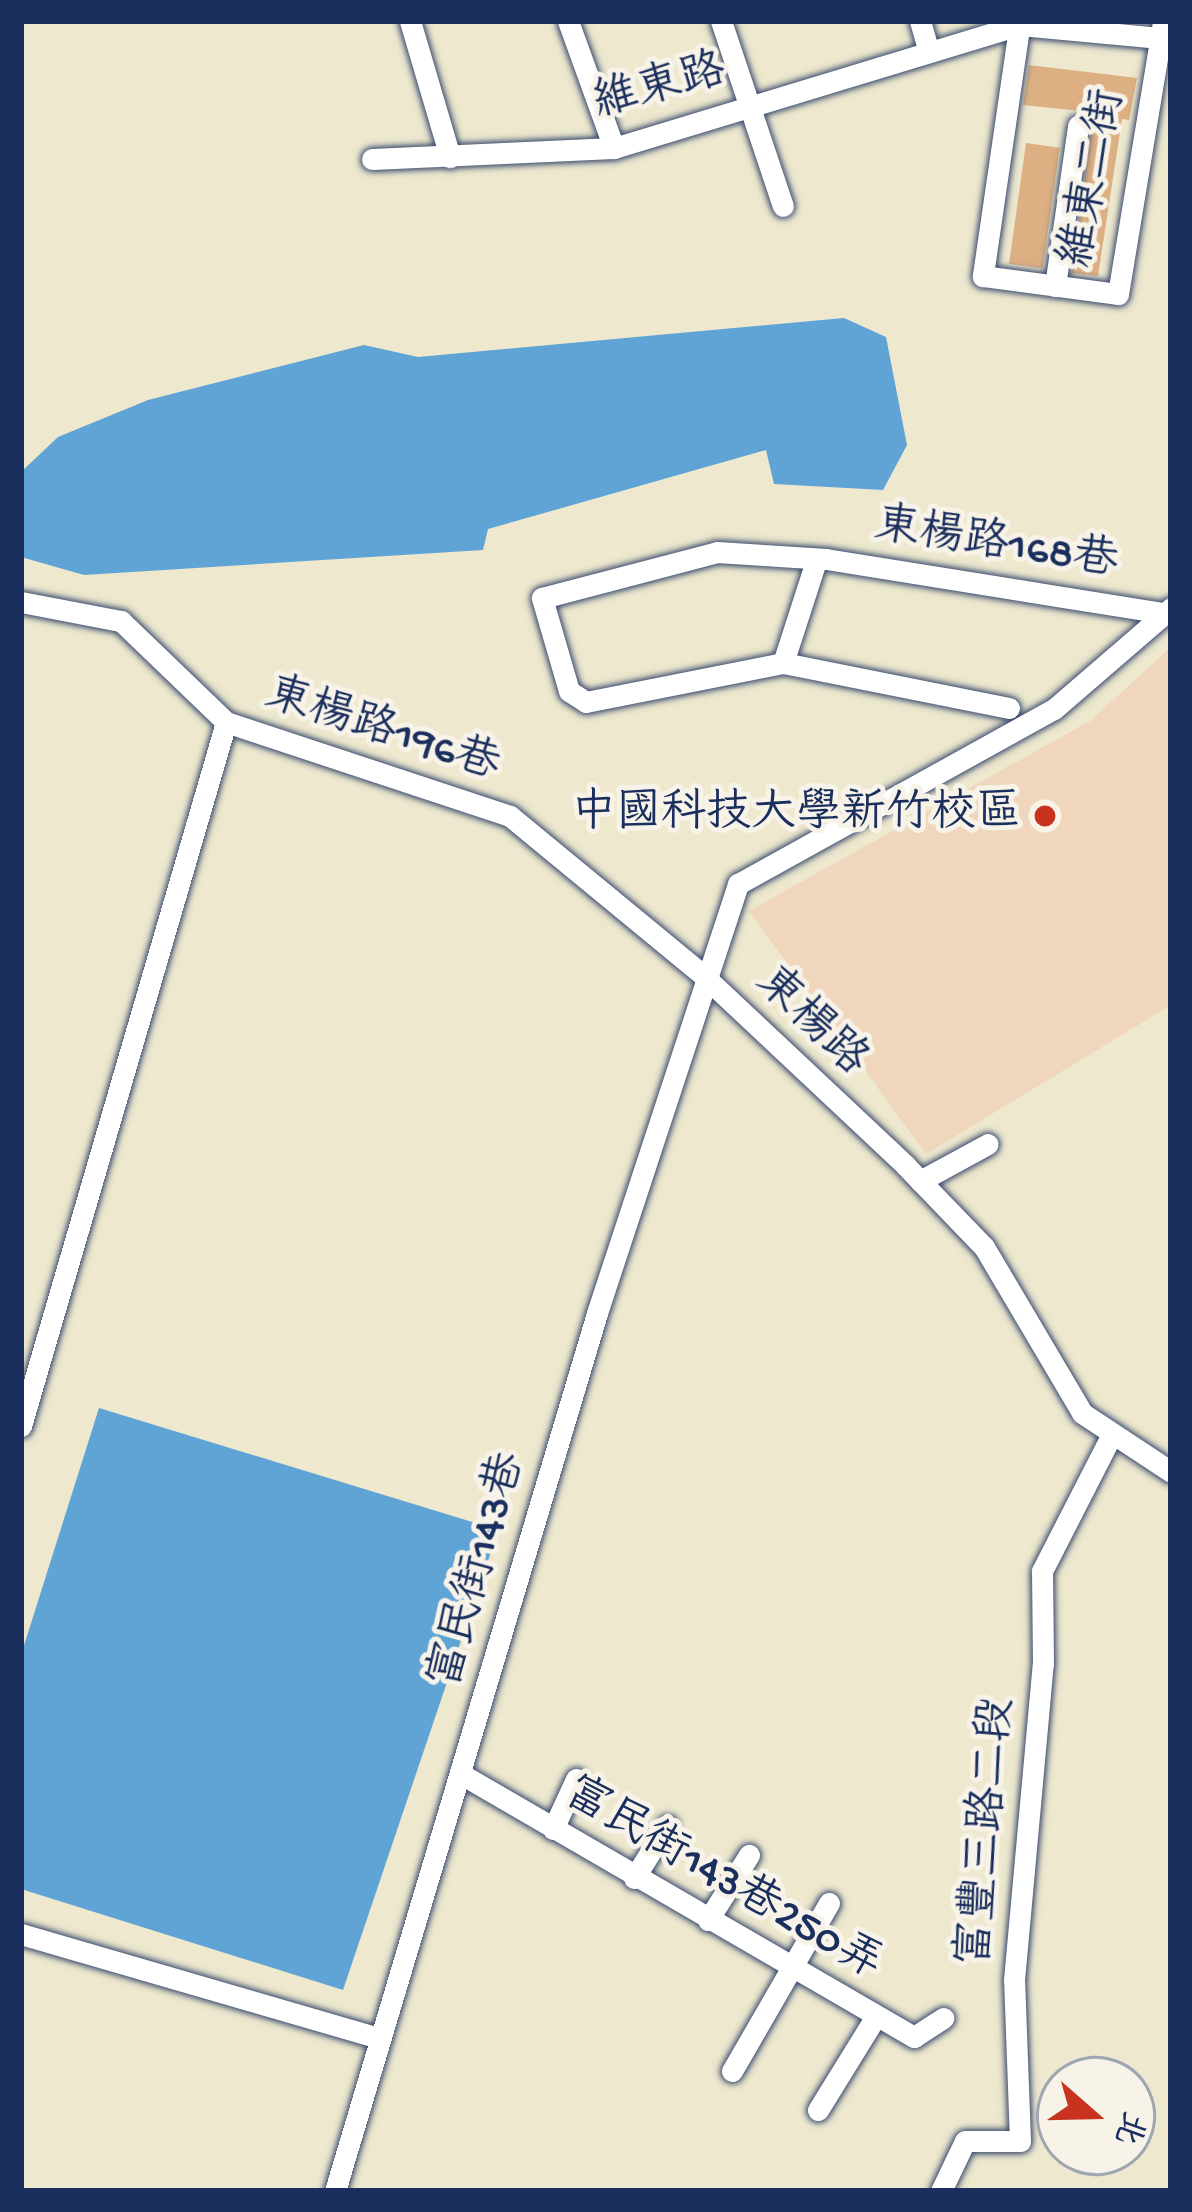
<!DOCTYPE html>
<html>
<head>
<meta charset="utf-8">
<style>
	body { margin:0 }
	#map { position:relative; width:1192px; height:2212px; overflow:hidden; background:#ede8ce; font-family:"Gochi Hand","LXGW WenKai TC",sans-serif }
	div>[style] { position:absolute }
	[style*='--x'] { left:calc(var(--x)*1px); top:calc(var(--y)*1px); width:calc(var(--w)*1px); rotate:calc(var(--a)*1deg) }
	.built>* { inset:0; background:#f0d6bc }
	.water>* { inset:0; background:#60a4d5 }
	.building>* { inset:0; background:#ddb083; transform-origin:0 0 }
	.roads { filter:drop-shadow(0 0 3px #3a4b6f) drop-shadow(0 0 3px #3a4b6f) }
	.minor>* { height:21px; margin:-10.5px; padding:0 10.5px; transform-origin:10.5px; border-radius:10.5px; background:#fff }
	.dots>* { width:33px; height:33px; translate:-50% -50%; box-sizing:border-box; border:6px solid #f7f3e8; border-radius:50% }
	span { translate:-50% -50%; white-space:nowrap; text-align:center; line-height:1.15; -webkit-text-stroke:10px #f7f3e8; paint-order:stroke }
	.street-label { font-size:45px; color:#1b2f5e }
	.poi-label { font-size:45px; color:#1b2f5e }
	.right { translate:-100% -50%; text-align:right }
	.frame { position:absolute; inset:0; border:24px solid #1b2f5e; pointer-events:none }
	.north { position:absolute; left:1036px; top:2056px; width:120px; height:120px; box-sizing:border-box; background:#f7f3e8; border:3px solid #9fa5b1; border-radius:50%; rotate:110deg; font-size:33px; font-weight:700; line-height:48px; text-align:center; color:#1b2f5e }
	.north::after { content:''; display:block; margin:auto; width:42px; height:54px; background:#c8321e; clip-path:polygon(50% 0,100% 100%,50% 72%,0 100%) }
</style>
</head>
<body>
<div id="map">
	<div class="built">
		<div style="clip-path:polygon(1171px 647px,1171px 1005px,926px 1154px,749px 911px,1090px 721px)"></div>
	</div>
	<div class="water">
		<div style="clip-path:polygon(844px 318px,886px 337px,907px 445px,883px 490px,774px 484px,766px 450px,488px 529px,483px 550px,84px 575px,21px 557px,21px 472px,58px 437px,148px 400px,364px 345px,418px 357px)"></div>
		<div style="clip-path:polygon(99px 1408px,492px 1528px,494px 1543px,343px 1990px,21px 1889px,21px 1655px)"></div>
	</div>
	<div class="building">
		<div style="clip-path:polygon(1029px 65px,1137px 78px,1129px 120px,1122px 119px,1098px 276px,1072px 273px,1092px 122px,1081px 111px,1023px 105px)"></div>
		<div style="left:1026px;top:143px;width:34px;height:122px;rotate:8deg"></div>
	</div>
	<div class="roads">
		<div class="minor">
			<div style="--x:410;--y:21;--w:142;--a:73.6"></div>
			<div style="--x:568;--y:21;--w:135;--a:70.1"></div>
			<div style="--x:721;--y:21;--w:195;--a:71.5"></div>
			<div style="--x:920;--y:21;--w:29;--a:74"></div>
			<div style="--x:1020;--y:21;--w:258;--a:98.3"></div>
			<div style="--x:983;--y:276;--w:136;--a:7.6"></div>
			<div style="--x:1118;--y:294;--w:277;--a:-80.6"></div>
			<div style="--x:372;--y:159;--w:242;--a:-2.6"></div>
			<div style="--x:614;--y:148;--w:424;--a:-16.9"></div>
			<div style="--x:1020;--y:25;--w:152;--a:5.3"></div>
			<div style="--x:1055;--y:286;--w:162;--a:-81.8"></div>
			<div style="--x:21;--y:602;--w:102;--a:10.8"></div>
			<div style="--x:121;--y:621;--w:146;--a:43.9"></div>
			<div style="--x:226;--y:722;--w:299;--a:18.3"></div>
			<div style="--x:510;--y:816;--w:250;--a:39.5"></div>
			<div style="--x:703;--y:975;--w:277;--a:43.2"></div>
			<div style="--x:905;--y:1165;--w:114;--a:46.1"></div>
			<div style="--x:984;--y:1247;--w:193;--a:59.4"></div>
			<div style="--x:1082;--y:1413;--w:107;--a:33.5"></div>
			<div style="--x:783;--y:663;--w:107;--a:-72.1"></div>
			<div style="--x:1009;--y:708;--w:230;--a:-168.7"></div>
			<div style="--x:783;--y:663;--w:201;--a:168.8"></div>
			<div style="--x:586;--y:702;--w:20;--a:-147"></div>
			<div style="--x:569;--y:691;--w:97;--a:-106.2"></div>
			<div style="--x:542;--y:598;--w:181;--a:-14.7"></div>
			<div style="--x:717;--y:552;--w:109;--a:3.7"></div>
			<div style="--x:826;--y:559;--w:343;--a:9.1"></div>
			<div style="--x:920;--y:1181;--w:77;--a:-28.6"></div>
			<div style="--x:21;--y:1426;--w:733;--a:-73.76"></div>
			<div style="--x:461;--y:1774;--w:524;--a:30.14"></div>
			<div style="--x:914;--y:2037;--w:35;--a:-33"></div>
			<div style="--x:553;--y:1829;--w:55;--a:-65.3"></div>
			<div style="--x:634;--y:1878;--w:62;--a:-57.6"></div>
			<div style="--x:708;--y:1920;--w:77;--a:-57.8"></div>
			<div style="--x:21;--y:1934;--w:372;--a:16.2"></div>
			<div style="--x:732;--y:2071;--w:194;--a:-60"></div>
			<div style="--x:818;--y:2110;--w:110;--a:-58.3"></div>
			<div style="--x:335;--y:2191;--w:916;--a:-73.38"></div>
			<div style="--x:597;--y:1313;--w:452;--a:-71.8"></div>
			<div style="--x:738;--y:884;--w:361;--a:-29"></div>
			<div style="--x:1054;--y:709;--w:155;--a:-40.8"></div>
			<div style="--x:941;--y:2191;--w:55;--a:-64.4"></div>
			<div style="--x:965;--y:2141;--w:55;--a:0"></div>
			<div style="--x:1020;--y:2141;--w:161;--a:-92.1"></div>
			<div style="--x:1014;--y:1980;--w:317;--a:-84.8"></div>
			<div style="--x:1043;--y:1664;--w:93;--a:-90.6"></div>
			<div style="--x:1042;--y:1571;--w:154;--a:-62.9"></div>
		</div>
	</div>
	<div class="dots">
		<div style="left:1045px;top:816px;background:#c8321e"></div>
	</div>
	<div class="street-label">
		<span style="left:660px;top:89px;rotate:-15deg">維東路</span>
		<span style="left:1095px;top:179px;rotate:-79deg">維東二街</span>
		<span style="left:996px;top:546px;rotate:9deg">東楊路168巷</span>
		<span style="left:382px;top:732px;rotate:18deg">東楊路196巷</span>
		<span style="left:810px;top:1023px;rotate:44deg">東楊路</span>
		<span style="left:480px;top:1571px;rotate:-74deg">富民街143巷</span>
		<span style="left:989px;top:1832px;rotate:-85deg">富豐三路二段</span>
		<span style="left:722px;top:1881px;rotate:30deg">富民街143巷250弄</span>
	</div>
	<div class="poi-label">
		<span class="right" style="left:1021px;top:816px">中國科技大學新竹校區</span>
	</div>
	<div class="frame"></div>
	<div class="north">北</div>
</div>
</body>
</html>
